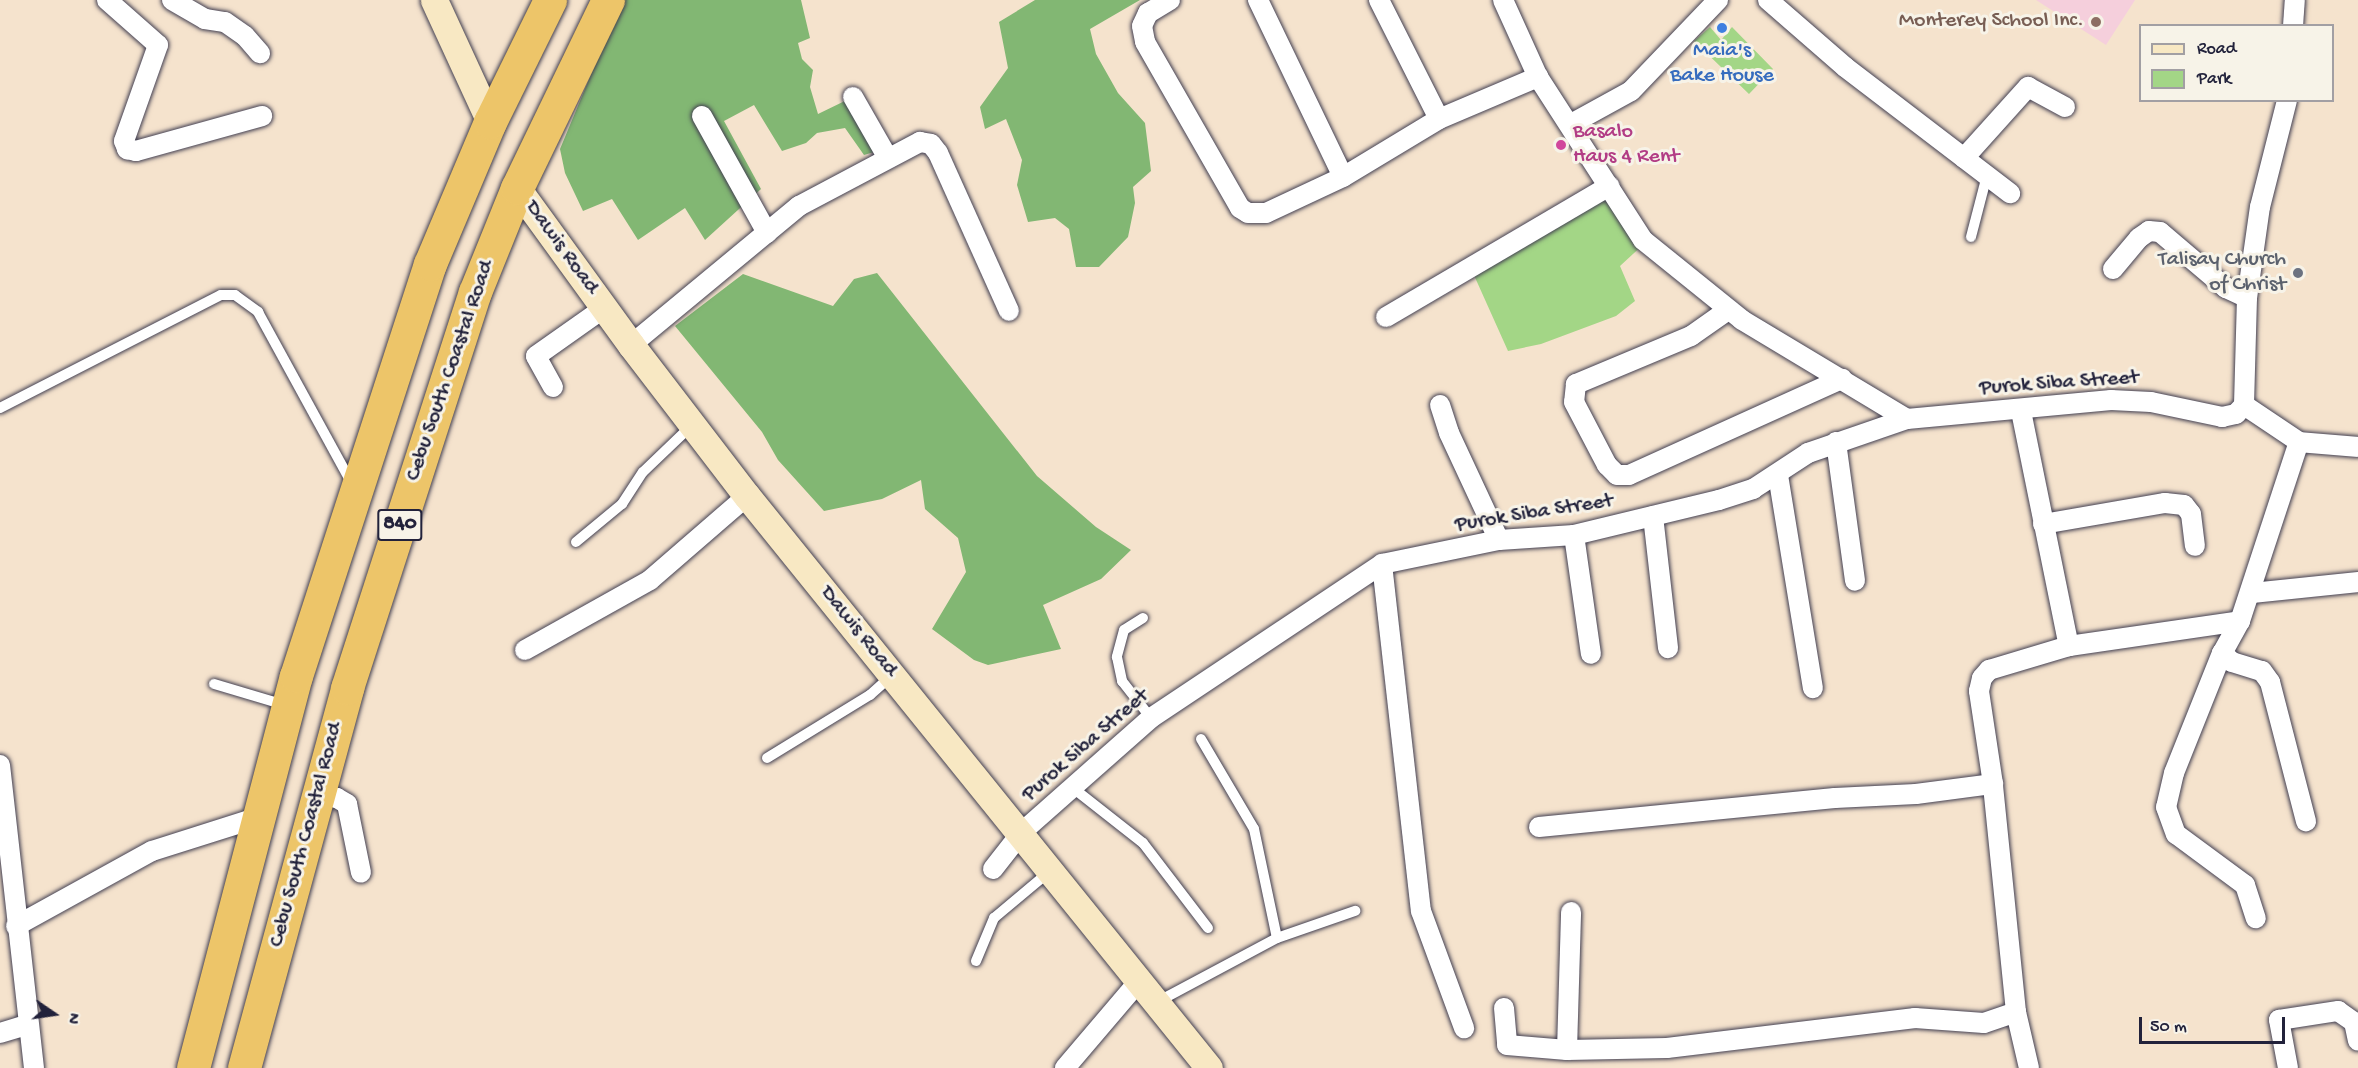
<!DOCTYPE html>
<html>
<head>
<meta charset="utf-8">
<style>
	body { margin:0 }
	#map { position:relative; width:2358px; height:1068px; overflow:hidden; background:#f5e3cd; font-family:"Gochi Hand",sans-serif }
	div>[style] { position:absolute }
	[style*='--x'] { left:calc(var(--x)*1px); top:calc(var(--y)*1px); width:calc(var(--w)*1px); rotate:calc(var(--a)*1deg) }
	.built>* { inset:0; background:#f5cfdc }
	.green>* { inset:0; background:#a3d686 }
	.forest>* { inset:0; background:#82b773 }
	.roads { filter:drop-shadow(0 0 2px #423f51) drop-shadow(0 0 2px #423f51) }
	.lane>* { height:10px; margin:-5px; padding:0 5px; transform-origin:5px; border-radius:5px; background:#fff }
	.street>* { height:20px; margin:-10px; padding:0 10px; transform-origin:10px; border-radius:10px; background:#fff }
	.secondary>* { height:27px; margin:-13.5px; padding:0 13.5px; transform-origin:13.5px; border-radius:13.5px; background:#f8e8c3 }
	.highway>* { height:33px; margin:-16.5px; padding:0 16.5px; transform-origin:16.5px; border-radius:16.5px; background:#edc569 }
	.dots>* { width:16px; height:16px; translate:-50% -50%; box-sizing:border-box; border:3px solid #f7f3e8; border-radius:50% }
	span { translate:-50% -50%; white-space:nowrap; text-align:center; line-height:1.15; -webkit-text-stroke:6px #f7f3e8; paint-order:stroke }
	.shield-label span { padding:2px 4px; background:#f7f3e8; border:2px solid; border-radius:4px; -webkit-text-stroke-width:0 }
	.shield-label { font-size:21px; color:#22223b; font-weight:700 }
	.education-label { font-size:22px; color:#785e54 }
	.right { translate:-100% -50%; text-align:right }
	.shop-label { font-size:22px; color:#366cbe }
	.hotel-label { font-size:22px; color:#b23c85 }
	.left { translate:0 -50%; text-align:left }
	.street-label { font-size:22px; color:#22223b }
	.worship-label { font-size:22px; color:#5b616d }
	.legend { position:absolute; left:2139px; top:24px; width:195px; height:78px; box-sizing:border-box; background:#f7f3e8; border:2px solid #a29fa3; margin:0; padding:8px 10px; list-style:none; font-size:18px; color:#22223b }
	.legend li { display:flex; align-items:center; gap:12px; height:30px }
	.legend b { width:30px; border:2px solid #a29fa3 }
	.north { position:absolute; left:24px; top:984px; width:60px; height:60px; -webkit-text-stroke:4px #f7f3e8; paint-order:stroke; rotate:103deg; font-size:16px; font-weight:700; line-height:24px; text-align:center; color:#22223b }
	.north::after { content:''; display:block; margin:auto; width:21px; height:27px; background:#22223b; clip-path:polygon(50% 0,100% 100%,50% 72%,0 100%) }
	.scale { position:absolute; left:2139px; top:1017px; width:146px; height:27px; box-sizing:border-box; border:3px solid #22223b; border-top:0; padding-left:8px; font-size:18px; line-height:21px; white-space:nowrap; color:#22223b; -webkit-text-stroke:4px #f7f3e8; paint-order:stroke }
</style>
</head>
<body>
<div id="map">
	<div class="built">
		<div style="clip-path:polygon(2036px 0,2135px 0,2106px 45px)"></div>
	</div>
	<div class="green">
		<div style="clip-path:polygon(1710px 27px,1721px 40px,1732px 27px,1773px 69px,1749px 94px,1694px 41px)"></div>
		<div style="clip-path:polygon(1608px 192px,1646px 242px,1620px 266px,1635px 301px,1616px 316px,1541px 344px,1508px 351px,1473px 273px)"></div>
	</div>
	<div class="forest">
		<div style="clip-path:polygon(622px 0,801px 0,810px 38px,798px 43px,802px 59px,813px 70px,810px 87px,818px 114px,853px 97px,874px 152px,864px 155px,845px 128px,817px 133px,806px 143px,782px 151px,754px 105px,724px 121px,761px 189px,705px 240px,685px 208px,638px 240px,612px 199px,583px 211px,565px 173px,560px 149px)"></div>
		<div style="clip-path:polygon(1035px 0,1140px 0,1090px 29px,1096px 54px,1118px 93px,1145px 123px,1151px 171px,1133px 187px,1135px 203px,1128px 237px,1099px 267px,1076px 267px,1069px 229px,1055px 218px,1028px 222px,1017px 185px,1022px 160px,1006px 119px,985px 129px,980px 107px,1008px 68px,999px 22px)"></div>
		<div style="clip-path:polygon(877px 273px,1037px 476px,1096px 527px,1131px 550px,1101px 579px,1043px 605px,1061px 649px,988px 665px,974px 660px,932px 629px,966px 572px,958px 538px,925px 509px,921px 480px,882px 499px,824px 511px,778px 460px,762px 432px,675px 326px,743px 274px,833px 306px,854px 279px)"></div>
	</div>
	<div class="roads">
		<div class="lane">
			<div style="--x:1971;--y:237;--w:64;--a:-75.5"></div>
			<div style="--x:0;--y:408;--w:248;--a:-27.1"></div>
			<div style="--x:221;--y:295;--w:14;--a:0"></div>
			<div style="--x:235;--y:295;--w:29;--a:36"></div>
			<div style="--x:258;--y:312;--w:194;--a:61.3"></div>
			<div style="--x:576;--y:542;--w:60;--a:-39.6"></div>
			<div style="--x:622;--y:504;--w:38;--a:-57"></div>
			<div style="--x:643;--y:472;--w:66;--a:-43.8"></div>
			<div style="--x:1143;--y:618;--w:22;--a:148"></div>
			<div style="--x:1124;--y:630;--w:28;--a:105"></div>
			<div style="--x:1117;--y:657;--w:25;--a:78"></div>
			<div style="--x:1122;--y:681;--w:47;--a:51.9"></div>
			<div style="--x:214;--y:684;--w:74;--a:16.5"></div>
			<div style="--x:1201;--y:739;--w:104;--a:59.5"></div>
			<div style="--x:1254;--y:829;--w:111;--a:78.1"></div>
			<div style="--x:767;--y:758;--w:121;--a:-31.5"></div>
			<div style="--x:870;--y:695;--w:30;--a:-42"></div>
			<div style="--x:1073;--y:788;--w:89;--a:38.2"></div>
			<div style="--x:1143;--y:843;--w:107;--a:52.6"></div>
			<div style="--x:976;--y:961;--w:47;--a:-67.3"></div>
			<div style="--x:994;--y:918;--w:73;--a:-40"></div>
			<div style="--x:1159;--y:1001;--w:134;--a:-28.1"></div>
			<div style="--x:1277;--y:938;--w:83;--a:-19.1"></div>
		</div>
		<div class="street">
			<div style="--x:107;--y:0;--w:68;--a:41.4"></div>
			<div style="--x:158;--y:45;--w:102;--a:109.5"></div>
			<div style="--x:124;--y:141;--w:9;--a:69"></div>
			<div style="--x:127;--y:149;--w:9;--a:13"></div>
			<div style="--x:136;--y:151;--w:131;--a:-15.5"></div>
			<div style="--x:172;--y:0;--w:38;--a:30"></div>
			<div style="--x:205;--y:19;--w:20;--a:9"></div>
			<div style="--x:225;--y:22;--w:24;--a:35"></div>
			<div style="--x:245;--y:36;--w:23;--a:49"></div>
			<div style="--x:1170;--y:0;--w:26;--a:149"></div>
			<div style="--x:1148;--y:13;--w:14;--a:115"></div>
			<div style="--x:1142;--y:26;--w:16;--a:79"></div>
			<div style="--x:1145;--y:42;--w:191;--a:60.2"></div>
			<div style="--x:1240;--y:208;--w:9;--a:32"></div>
			<div style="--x:1248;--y:213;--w:18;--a:0"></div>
			<div style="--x:1266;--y:213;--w:85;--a:-25.1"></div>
			<div style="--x:1343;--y:177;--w:112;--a:-31.1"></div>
			<div style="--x:1439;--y:119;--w:108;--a:-23"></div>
			<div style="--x:1258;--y:0;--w:196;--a:64.3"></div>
			<div style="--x:1379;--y:0;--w:133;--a:63.2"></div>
			<div style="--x:1503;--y:0;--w:85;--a:65.6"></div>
			<div style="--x:1538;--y:77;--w:194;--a:57.2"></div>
			<div style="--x:1643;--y:240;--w:127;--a:38.9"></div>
			<div style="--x:1742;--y:320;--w:192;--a:31"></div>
			<div style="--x:1907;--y:419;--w:205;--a:-5.3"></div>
			<div style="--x:2111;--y:400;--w:40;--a:2.9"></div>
			<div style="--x:2151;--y:402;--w:73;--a:11.9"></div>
			<div style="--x:2222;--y:417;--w:14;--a:-12"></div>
			<div style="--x:2236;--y:414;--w:12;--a:-48"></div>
			<div style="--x:1768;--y:0;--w:102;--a:41"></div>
			<div style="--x:1845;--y:67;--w:208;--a:37.4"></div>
			<div style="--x:2293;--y:26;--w:26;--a:-86"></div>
			<div style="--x:853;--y:97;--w:70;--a:60.2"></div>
			<div style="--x:702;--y:116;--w:134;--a:60.9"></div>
			<div style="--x:1571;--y:124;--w:68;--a:-28.8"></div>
			<div style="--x:1631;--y:91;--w:126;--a:-46.3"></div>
			<div style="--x:1964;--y:158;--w:96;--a:-48"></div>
			<div style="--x:2028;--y:87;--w:42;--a:28.4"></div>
			<div style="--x:2113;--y:269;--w:40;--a:-50"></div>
			<div style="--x:2139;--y:238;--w:12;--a:-35"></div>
			<div style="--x:2149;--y:231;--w:11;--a:5"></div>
			<div style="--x:2160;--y:232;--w:87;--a:40.3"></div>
			<div style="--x:2226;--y:288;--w:23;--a:25"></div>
			<div style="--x:1728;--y:310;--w:45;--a:144.9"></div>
			<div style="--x:1691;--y:336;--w:125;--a:157.3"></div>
			<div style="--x:1576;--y:384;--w:18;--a:96"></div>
			<div style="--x:1574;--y:402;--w:71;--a:62.4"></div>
			<div style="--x:1607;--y:465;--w:14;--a:45"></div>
			<div style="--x:1617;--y:475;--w:12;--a:0"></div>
			<div style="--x:1629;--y:475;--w:234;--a:-24.3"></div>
			<div style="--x:1386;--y:317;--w:259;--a:-30.4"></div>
			<div style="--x:631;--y:345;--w:218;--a:-39.6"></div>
			<div style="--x:799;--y:206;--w:137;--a:-27.9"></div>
			<div style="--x:920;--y:142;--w:11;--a:10"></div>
			<div style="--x:931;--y:144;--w:11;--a:52"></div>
			<div style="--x:938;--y:153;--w:173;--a:65.8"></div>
			<div style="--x:553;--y:387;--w:35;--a:-119"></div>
			<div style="--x:536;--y:356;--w:83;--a:-35.2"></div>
			<div style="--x:1440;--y:405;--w:29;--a:72"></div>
			<div style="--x:1449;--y:433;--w:118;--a:65"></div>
			<div style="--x:2244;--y:405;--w:107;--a:-88.4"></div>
			<div style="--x:2247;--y:298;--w:92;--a:-81.9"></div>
			<div style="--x:2260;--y:207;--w:110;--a:-75.8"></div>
			<div style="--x:2244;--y:405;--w:66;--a:33.9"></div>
			<div style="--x:2299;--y:442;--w:59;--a:4.8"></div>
			<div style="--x:2021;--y:411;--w:240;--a:78.5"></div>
			<div style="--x:1836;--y:442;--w:140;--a:82.2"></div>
			<div style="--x:1778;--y:475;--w:216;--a:80.7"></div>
			<div style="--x:1653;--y:516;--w:133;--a:83.5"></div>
			<div style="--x:2043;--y:524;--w:124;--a:-9.8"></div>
			<div style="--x:2165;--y:503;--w:19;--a:6"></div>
			<div style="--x:2184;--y:505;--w:11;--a:52"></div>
			<div style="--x:2191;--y:514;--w:32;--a:83"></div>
			<div style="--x:1574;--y:535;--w:120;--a:81.9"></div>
			<div style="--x:1382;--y:564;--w:349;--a:83.6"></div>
			<div style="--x:1421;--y:911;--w:125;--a:69.8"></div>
			<div style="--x:2252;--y:593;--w:107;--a:-5.9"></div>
			<div style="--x:2240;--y:621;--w:37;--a:119"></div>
			<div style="--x:2222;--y:653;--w:129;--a:111.8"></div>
			<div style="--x:2174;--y:773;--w:35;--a:103"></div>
			<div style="--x:2166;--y:807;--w:29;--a:70"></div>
			<div style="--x:2176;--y:834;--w:86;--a:36.5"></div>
			<div style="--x:2245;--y:885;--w:35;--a:72"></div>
			<div style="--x:525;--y:650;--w:143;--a:-29.2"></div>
			<div style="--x:650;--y:580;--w:128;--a:-40.9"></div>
			<div style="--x:2222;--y:653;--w:13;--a:42"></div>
			<div style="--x:2232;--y:662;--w:31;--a:17"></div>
			<div style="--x:2262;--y:671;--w:14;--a:54"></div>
			<div style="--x:2270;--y:682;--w:144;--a:75.5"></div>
			<div style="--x:0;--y:765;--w:305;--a:83.6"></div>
			<div style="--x:318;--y:795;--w:19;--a:9"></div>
			<div style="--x:337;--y:798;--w:12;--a:31"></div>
			<div style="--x:347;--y:804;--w:70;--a:78.5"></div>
			<div style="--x:1539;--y:827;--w:297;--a:-5.6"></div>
			<div style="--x:1835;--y:798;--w:81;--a:-2.8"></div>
			<div style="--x:1916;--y:794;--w:78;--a:-7.4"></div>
			<div style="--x:993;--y:869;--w:47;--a:-51.9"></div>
			<div style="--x:1022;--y:832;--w:172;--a:-41.5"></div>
			<div style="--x:1151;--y:718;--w:278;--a:-33.7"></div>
			<div style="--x:1382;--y:564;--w:119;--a:-11.6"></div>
			<div style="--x:1499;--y:540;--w:75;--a:-3.8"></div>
			<div style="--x:1574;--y:535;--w:149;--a:-13.6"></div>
			<div style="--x:1719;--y:500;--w:36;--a:-18"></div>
			<div style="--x:1753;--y:489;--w:66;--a:-33.2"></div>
			<div style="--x:1808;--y:453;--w:105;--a:-19"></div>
			<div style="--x:16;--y:926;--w:155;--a:-28.9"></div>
			<div style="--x:152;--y:851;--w:112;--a:-17.6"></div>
			<div style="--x:1504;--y:1008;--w:37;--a:85"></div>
			<div style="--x:1507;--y:1045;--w:60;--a:4.8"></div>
			<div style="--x:1567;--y:1050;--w:100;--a:-1.1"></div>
			<div style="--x:1667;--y:1048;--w:250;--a:-6.9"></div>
			<div style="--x:1915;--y:1018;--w:69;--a:4.1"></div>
			<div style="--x:1984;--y:1023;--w:34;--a:-19"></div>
			<div style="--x:0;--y:1033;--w:28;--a:-17"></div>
			<div style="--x:1567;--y:1050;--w:138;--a:-88.3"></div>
			<div style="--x:1065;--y:1068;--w:116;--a:-49.6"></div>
			<div style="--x:2029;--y:1068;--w:57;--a:-103.1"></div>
			<div style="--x:2016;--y:1012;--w:229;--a:-95.8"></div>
			<div style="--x:1993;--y:784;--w:94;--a:-98.6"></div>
			<div style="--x:1979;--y:691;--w:13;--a:-77"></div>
			<div style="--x:1982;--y:678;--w:11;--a:-49"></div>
			<div style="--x:1989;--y:670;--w:84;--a:-16.7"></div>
			<div style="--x:2069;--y:646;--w:173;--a:-8.3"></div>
			<div style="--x:2240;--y:621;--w:188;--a:-71.8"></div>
			<div style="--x:2288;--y:1068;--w:49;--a:-100.6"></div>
			<div style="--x:2279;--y:1020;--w:60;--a:-8.7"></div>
			<div style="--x:2338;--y:1011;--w:19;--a:35"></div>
			<div style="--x:2354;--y:1022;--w:19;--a:78"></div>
		</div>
		<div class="secondary">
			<div style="--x:434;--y:0;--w:134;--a:65.3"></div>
			<div style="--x:517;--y:188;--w:194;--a:54"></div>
			<div style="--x:631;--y:345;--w:190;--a:52.5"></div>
			<div style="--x:747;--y:496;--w:735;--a:51.07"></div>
		</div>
		<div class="highway">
			<div style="--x:193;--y:1068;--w:405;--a:-75.3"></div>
			<div style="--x:296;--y:676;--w:433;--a:-72"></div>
			<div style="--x:430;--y:264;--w:154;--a:-67.1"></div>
			<div style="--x:490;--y:122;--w:136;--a:-63.8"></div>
			<div style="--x:244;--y:1068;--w:394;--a:-74.8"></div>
			<div style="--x:347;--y:688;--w:416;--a:-72.1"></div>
			<div style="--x:475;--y:292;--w:112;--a:-68"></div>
			<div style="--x:517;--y:188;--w:209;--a:-64.2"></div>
		</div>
	</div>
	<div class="dots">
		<div style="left:2096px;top:22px;background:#8d6e63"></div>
		<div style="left:1722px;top:28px;background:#3f7fe0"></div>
		<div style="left:1561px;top:145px;background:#d1479c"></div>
		<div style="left:2298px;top:273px;background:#6b7280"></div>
	</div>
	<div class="shield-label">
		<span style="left:400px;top:525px">840</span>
	</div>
	<div class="education-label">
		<span class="right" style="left:2084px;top:22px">Monterey School Inc.</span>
	</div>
	<div class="shop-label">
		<span style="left:1722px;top:64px">Maia's<br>Bake House</span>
	</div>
	<div class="hotel-label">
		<span class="left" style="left:1573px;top:145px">Basalo<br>Haus 4 Rent</span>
	</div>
	<div class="street-label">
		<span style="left:561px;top:248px;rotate:54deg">Dawis Road</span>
		<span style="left:451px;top:371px;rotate:-71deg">Cebu South Coastal Road</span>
		<span style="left:2059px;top:384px;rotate:-4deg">Purok Siba Street</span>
		<span style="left:1534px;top:514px;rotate:-9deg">Purok Siba Street</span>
		<span style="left:858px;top:632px;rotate:51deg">Dawis Road</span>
		<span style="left:1086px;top:746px;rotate:-41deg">Purok Siba Street</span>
		<span style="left:307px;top:835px;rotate:-75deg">Cebu South Coastal Road</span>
	</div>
	<div class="worship-label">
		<span class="right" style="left:2286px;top:273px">Talisay Church<br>of Christ</span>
	</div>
	<ul class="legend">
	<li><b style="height:8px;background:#f8e8c3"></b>Road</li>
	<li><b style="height:16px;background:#a3d686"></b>Park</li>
	</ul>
	<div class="north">N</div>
	<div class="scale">50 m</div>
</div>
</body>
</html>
